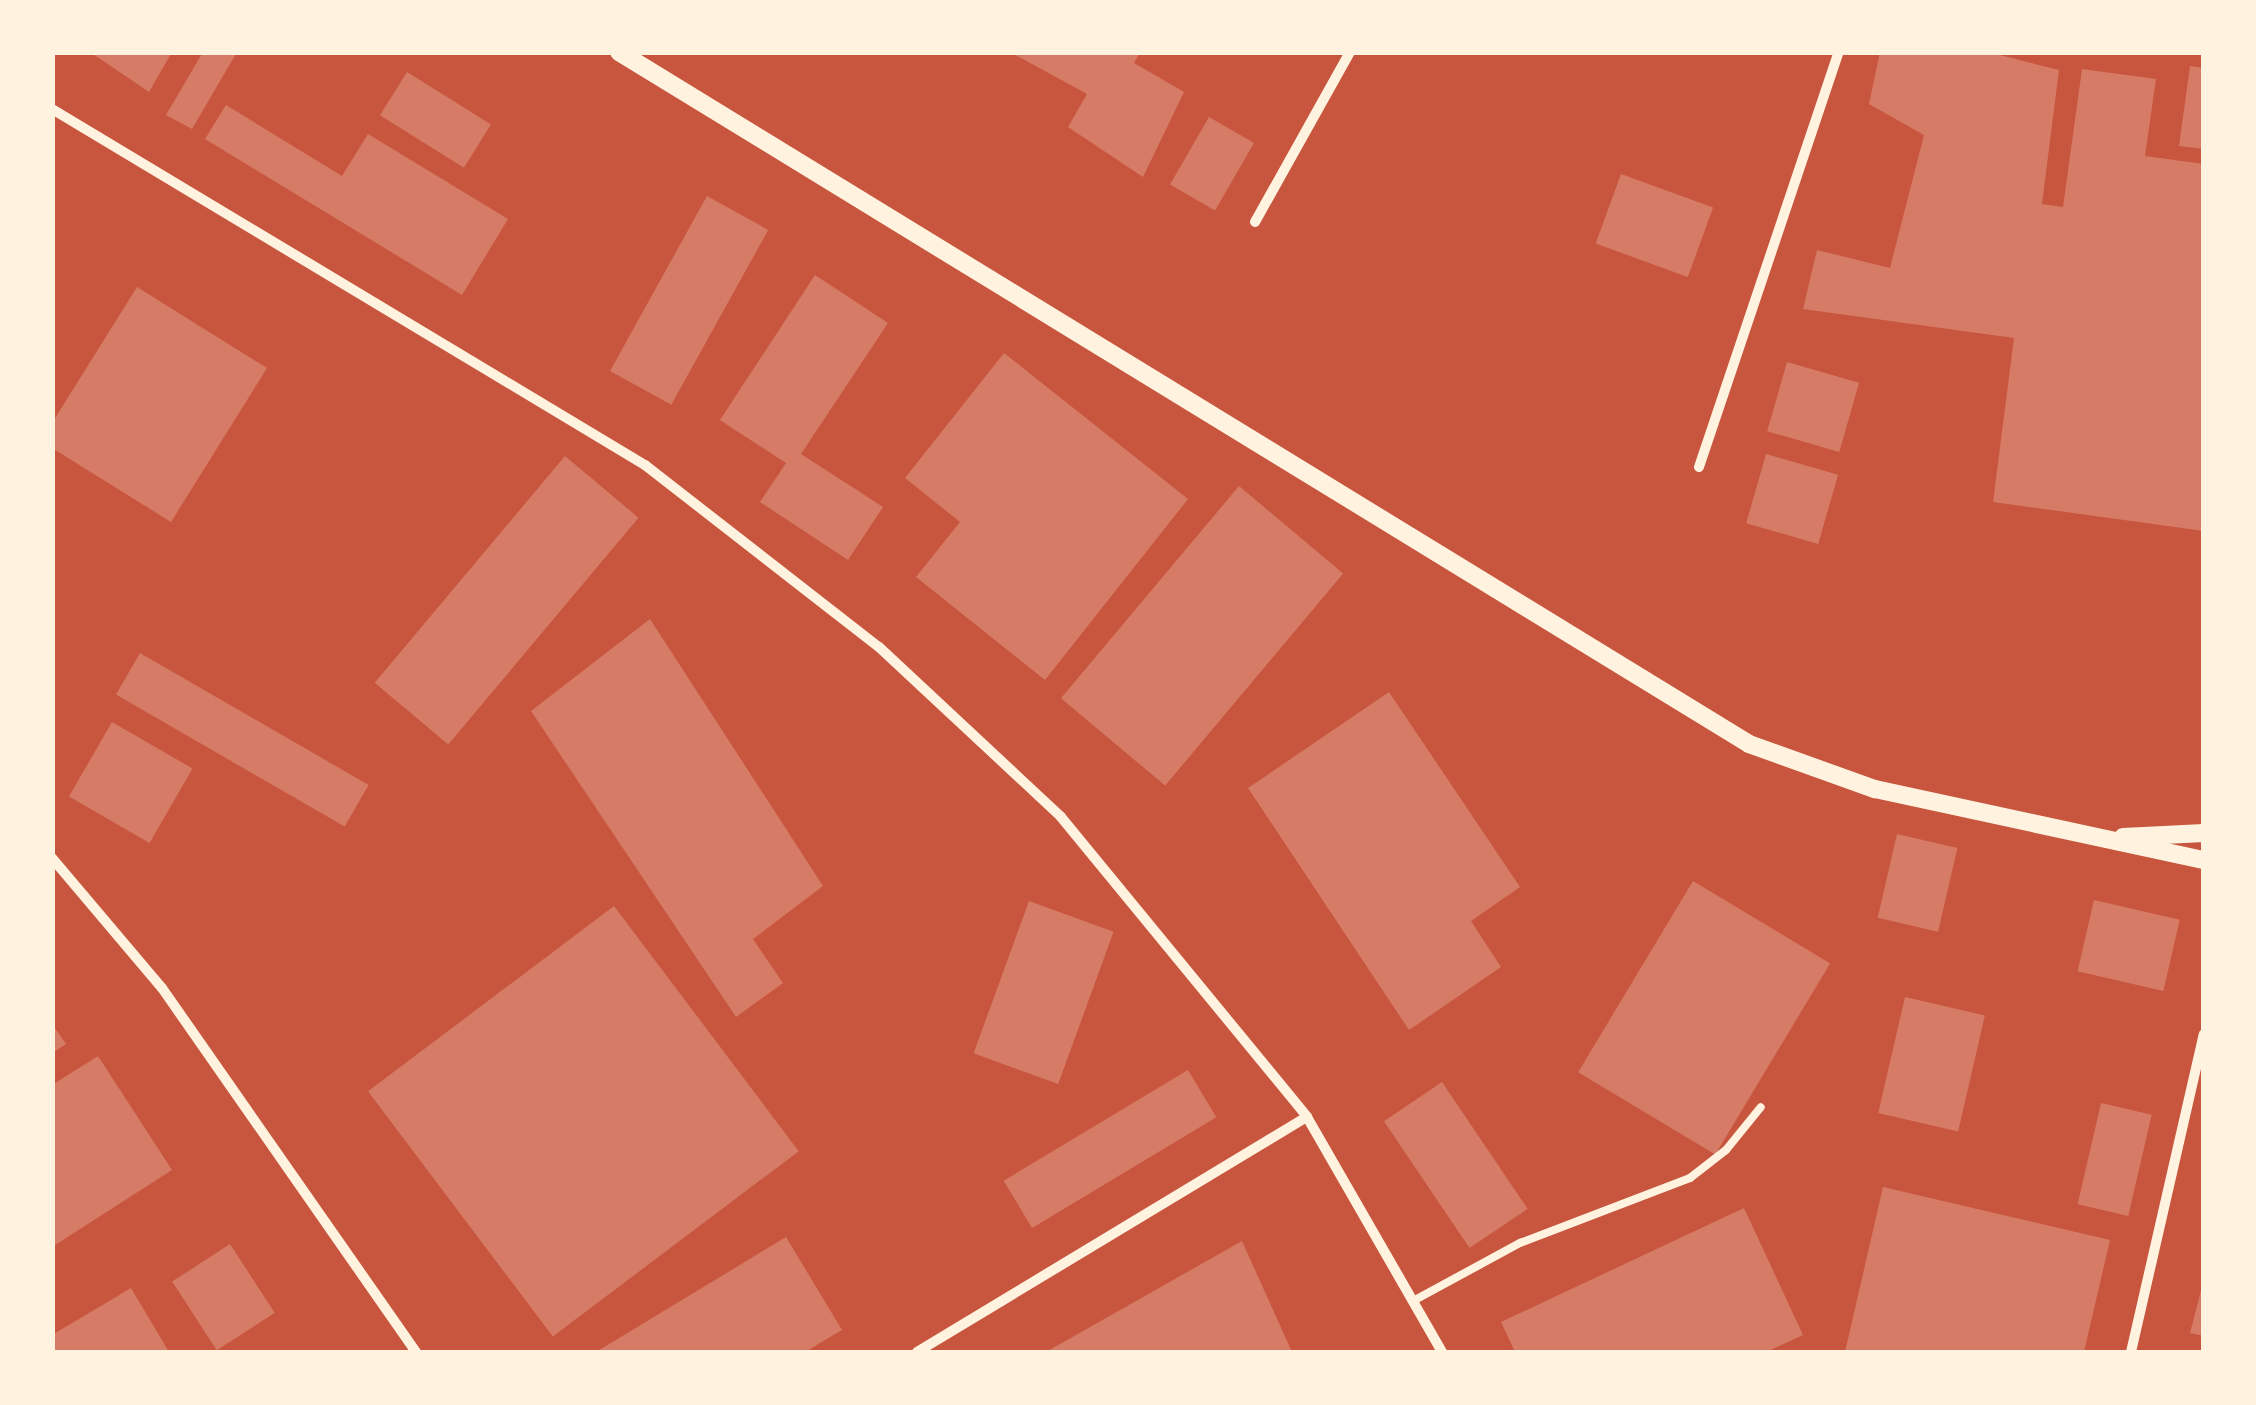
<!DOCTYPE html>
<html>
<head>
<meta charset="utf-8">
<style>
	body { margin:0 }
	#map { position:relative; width:2256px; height:1405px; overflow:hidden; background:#c8553d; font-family:"Public Sans",sans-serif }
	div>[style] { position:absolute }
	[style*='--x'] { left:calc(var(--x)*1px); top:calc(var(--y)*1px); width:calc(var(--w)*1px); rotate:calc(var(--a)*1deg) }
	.building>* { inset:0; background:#d67c66; transform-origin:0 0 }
	.service>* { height:8px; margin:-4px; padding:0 4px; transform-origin:4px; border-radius:4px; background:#fff3e0 }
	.minor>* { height:10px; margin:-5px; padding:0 5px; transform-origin:5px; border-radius:5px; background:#fff3e0 }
	.tertiary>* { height:18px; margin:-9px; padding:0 9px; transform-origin:9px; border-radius:9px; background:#fff3e0 }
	span { translate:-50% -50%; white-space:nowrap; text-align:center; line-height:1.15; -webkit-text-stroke:10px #fff3e0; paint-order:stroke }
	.frame { position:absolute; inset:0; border:55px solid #fff3e0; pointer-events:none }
</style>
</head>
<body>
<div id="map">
	<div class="building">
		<div style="clip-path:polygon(90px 52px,172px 52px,149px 92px)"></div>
		<div style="clip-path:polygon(203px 52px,237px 52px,192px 129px,166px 115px)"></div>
		<div style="clip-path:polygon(1010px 52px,1140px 52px,1134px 63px,1184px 92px,1143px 177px,1068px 127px,1087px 94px)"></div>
		<div style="clip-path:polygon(1880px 52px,1988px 52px,2059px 70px,2042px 204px,2063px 207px,2082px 69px,2156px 79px,2145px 156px,2204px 164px,2204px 531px,1993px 502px,2014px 338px,1803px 309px,1817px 250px,1890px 268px,1924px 135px,1869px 104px)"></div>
		<div style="clip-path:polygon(2190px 66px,2204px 68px,2204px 149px,2179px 146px)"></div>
		<div style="left:407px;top:72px;width:99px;height:51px;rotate:32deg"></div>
		<div style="clip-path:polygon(226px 105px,342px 176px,368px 134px,508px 219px,462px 295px,205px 139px)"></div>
		<div style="left:1209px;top:117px;width:52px;height:78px;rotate:30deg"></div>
		<div style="left:1621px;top:174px;width:98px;height:74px;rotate:20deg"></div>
		<div style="left:707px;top:196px;width:70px;height:200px;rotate:29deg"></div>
		<div style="clip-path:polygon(815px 275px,888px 323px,801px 454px,883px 507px,848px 560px,760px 502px,786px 463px,720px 420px)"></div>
		<div style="clip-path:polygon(137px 287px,267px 368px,171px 522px,52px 448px,52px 423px)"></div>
		<div style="clip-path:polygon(1004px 353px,1188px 499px,1045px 680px,916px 577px,960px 522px,905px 478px)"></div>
		<div style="left:1787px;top:362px;width:75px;height:72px;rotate:16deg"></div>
		<div style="left:1766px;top:454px;width:75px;height:72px;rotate:16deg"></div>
		<div style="left:565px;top:456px;width:96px;height:296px;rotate:40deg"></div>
		<div style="left:1239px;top:486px;width:136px;height:277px;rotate:40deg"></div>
		<div style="clip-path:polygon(650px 619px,823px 886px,753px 939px,783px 983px,736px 1017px,531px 711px)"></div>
		<div style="left:140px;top:653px;width:264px;height:48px;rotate:30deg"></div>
		<div style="clip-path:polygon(1389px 692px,1520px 887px,1471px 921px,1501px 967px,1409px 1030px,1248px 788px)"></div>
		<div style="left:112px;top:722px;width:93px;height:86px;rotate:30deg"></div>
		<div style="left:1897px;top:834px;width:62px;height:86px;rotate:13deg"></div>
		<div style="left:1693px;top:881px;width:160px;height:223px;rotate:31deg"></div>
		<div style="left:2094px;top:900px;width:88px;height:73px;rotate:13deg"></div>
		<div style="left:1029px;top:901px;width:90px;height:162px;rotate:20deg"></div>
		<div style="left:614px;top:906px;width:307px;height:308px;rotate:53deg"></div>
		<div style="left:1905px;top:997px;width:82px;height:119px;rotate:13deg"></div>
		<div style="clip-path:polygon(52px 1024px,66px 1044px,52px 1053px)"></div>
		<div style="clip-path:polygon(98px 1056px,172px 1170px,52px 1247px,52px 1085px)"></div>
		<div style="left:1188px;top:1070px;width:55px;height:215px;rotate:59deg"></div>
		<div style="left:1442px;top:1082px;width:153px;height:70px;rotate:56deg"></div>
		<div style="left:2101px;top:1103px;width:52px;height:104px;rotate:13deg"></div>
		<div style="clip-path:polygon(1883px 1187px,2110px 1240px,2084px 1352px,1845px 1352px)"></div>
		<div style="clip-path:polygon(1744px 1208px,1803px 1335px,1766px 1352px,1515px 1352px,1501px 1322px)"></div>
		<div style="clip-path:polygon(786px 1237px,842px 1330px,805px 1352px,596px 1352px)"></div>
		<div style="clip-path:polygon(1242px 1241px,1292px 1352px,1046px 1352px)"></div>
		<div style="left:230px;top:1244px;width:82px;height:69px;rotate:57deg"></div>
		<div style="clip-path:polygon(2202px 1287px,2204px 1287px,2204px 1336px,2190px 1333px)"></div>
		<div style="clip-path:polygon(131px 1288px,169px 1352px,52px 1352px,52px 1335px)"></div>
	</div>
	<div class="service">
		<div style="--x:1413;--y:1301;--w:122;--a:-28.5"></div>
		<div style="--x:1520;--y:1243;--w:182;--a:-20.9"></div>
		<div style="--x:1690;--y:1178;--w:46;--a:-37.9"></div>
		<div style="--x:1726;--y:1150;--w:55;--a:-50.9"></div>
	</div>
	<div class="minor">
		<div style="--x:52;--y:109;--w:692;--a:30.98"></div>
		<div style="--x:645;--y:465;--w:296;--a:37.9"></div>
		<div style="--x:879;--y:647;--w:249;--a:43"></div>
		<div style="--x:1061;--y:817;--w:388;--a:50.6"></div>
		<div style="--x:1307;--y:1117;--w:271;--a:60.1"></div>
		<div style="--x:1255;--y:222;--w:195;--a:-60.8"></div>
		<div style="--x:1699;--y:467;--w:438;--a:-71.4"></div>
		<div style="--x:52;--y:858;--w:170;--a:49.8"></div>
		<div style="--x:162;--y:988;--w:444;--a:55.1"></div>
		<div style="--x:917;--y:1352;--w:455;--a:-31.1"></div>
		<div style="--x:2131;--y:1352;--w:326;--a:-77.1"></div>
	</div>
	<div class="tertiary">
		<div style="--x:619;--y:52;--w:1325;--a:31.48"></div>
		<div style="--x:1749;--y:744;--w:134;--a:19.7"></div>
		<div style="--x:1875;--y:789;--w:337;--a:12.2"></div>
		<div style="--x:2123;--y:837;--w:81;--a:-2.8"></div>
	</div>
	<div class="frame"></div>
</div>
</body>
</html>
